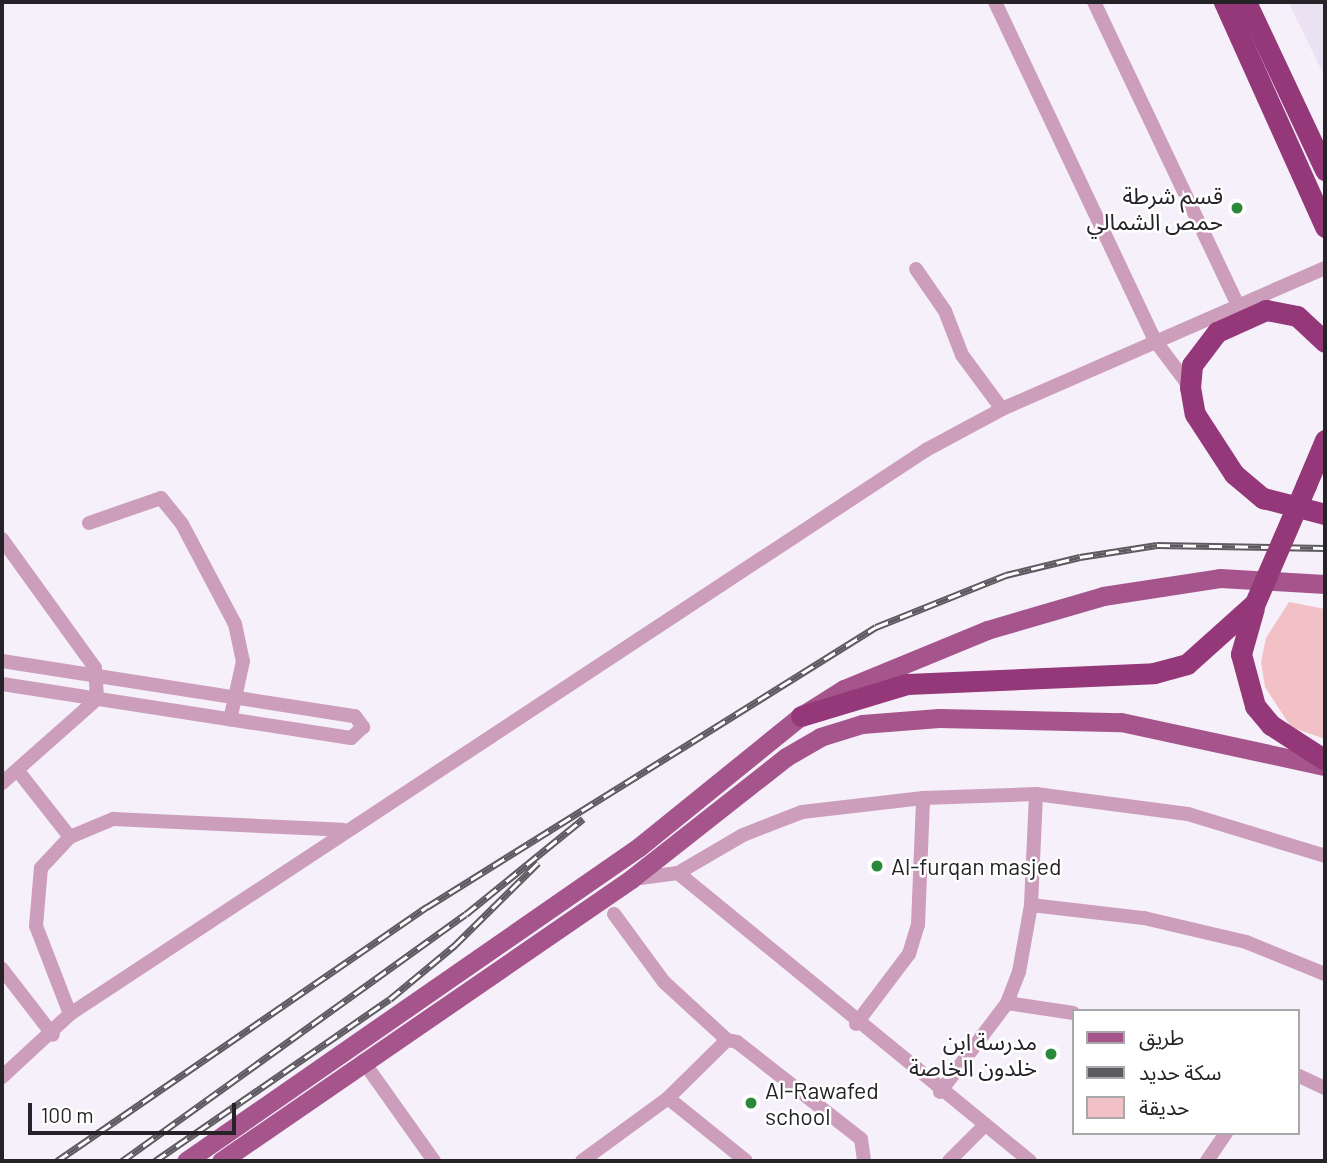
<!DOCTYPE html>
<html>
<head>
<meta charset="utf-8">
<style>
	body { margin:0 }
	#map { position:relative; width:1327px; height:1163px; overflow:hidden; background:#f5f0fa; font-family:Barlow,"Noto Sans Arabic",sans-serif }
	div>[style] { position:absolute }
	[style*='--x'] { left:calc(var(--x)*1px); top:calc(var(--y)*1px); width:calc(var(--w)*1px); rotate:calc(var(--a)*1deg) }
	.built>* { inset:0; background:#eae2f2 }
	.green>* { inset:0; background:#f1c1c5 }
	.minor>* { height:14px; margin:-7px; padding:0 7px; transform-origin:7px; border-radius:7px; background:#cc9ebb }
	.major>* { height:19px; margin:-9.5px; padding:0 9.5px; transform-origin:9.5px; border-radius:9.5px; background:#a5558c }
	.highway>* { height:21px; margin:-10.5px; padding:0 10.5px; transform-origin:10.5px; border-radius:10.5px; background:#95387a }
	.rail>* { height:7px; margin-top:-3.5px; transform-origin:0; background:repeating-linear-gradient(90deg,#fff 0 13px,#5d5a60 0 26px); box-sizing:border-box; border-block:2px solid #5d5a60 }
	.highway-bridge>* { height:21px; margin:-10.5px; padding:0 10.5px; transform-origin:10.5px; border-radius:10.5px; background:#95387a }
	.dots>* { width:19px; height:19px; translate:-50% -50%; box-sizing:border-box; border:4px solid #fff; border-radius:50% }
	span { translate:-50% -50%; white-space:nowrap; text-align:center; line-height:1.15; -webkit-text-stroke:5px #fff; paint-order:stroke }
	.poi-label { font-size:23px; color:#252327 }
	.right { translate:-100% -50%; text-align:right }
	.left { translate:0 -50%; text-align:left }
	.frame { position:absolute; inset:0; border:4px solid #252327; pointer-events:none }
	.legend { position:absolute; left:1072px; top:1009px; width:228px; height:126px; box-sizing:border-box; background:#fff; border:2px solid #a8a7a9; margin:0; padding:9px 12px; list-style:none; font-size:21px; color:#252327 }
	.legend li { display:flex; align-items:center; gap:14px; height:35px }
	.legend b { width:35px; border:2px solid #a8a7a9 }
	.scale { position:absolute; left:28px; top:1103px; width:208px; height:32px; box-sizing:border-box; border:4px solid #252327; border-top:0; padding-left:9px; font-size:21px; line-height:24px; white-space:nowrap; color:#252327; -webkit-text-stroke:5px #fff; paint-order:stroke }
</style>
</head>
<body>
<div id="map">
	<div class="built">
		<div style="clip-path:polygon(1288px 2px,1325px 2px,1325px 77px)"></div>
	</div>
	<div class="green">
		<div style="clip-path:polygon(1289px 602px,1325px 609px,1325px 739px,1291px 727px,1265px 687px,1261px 662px,1266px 638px)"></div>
	</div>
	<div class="minor">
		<div style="--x:995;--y:2;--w:376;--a:64.7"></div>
		<div style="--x:1156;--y:342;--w:56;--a:52.9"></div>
		<div style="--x:1094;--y:2;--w:345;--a:64.6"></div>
		<div style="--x:916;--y:269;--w:51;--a:55.4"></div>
		<div style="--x:945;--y:311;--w:47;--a:68.9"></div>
		<div style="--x:962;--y:355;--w:67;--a:53.5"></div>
		<div style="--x:89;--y:523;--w:76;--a:-19.1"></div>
		<div style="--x:161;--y:498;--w:33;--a:51"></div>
		<div style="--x:182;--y:524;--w:113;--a:62.1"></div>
		<div style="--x:235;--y:624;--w:38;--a:78"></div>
		<div style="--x:243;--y:661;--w:60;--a:102.4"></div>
		<div style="--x:2;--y:539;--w:159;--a:54.2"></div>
		<div style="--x:95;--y:668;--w:31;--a:86"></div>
		<div style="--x:97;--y:699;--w:127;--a:138.5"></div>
		<div style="--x:2;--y:661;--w:357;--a:8.9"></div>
		<div style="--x:355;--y:716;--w:14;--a:54"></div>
		<div style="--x:363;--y:727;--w:16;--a:137"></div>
		<div style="--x:351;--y:738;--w:353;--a:-171.2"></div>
		<div style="--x:18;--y:771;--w:84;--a:51.8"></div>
		<div style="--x:678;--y:873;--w:455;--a:39.3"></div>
		<div style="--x:633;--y:879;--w:45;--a:-7.6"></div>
		<div style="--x:678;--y:873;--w:75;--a:-30.3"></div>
		<div style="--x:743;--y:835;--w:63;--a:-21.3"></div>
		<div style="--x:802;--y:812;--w:122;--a:-6.6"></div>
		<div style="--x:923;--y:798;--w:113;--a:-2"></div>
		<div style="--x:1036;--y:794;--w:153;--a:7.5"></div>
		<div style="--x:1188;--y:814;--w:143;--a:17"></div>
		<div style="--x:1031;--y:905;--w:114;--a:6.6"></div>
		<div style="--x:1144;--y:918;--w:105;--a:13.2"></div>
		<div style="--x:1246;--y:942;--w:85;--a:22.1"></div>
		<div style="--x:614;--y:914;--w:84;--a:53.7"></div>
		<div style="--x:664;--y:982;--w:86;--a:42.6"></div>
		<div style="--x:2;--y:969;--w:83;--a:52.3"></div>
		<div style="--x:1007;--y:1003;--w:67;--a:8.6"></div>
		<div style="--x:70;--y:1014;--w:94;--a:-111.1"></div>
		<div style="--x:36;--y:926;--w:58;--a:-85.1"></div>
		<div style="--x:41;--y:868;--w:42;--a:-46.9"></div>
		<div style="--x:70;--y:837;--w:47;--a:-22.7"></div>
		<div style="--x:113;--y:819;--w:230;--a:2.7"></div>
		<div style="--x:856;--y:1024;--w:88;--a:-52.9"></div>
		<div style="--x:909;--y:954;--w:30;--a:-73"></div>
		<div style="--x:918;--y:925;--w:127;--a:-87.7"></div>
		<div style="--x:363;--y:1061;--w:123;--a:54.6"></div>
		<div style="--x:1297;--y:1075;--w:31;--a:25"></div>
		<div style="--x:2;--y:1077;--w:93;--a:-42.8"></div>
		<div style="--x:70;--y:1014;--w:1025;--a:-33.38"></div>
		<div style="--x:926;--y:450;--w:86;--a:-28.3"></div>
		<div style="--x:1002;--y:409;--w:352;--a:-23.6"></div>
		<div style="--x:940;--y:1092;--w:111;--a:-53"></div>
		<div style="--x:1007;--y:1003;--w:33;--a:-69"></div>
		<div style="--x:1019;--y:972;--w:68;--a:-79.8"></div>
		<div style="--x:1031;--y:905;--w:111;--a:-87.4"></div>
		<div style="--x:668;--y:1098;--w:83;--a:-44.5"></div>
		<div style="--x:727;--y:1040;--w:10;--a:11"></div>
		<div style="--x:737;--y:1042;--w:157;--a:38"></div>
		<div style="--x:861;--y:1139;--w:22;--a:82"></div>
		<div style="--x:582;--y:1161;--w:107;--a:-36.2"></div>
		<div style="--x:668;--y:1098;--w:100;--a:38.9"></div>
		<div style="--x:949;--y:1161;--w:49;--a:-45"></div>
		<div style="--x:1207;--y:1161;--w:34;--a:-56"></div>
	</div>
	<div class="major">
		<div style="--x:186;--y:1161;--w:551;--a:-34.73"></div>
		<div style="--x:639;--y:847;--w:208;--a:-39"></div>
		<div style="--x:801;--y:716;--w:51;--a:-32.1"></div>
		<div style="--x:844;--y:689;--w:155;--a:-22.4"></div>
		<div style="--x:987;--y:630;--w:121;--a:-16.3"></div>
		<div style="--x:1103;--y:596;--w:118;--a:-8.7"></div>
		<div style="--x:1220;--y:578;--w:105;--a:3.3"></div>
		<div style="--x:221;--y:1161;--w:498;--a:-34.5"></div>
		<div style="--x:631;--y:879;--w:197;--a:-38.2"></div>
		<div style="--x:786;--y:757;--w:39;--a:-30"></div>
		<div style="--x:820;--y:737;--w:44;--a:-17.2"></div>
		<div style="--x:862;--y:724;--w:77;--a:-4.5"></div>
		<div style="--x:939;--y:718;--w:182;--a:1.3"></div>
		<div style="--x:1121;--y:722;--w:209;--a:12.2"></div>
	</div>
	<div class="highway">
		<div style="--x:1224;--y:2;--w:247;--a:65.8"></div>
		<div style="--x:1246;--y:2;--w:186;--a:64.8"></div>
		<div style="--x:1325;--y:342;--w:38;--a:-137"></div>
		<div style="--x:1297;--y:316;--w:32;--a:-169"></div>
		<div style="--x:1266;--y:310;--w:54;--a:155.8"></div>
		<div style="--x:1217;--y:332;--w:41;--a:127.1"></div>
		<div style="--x:1192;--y:365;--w:22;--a:95"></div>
		<div style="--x:1190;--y:387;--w:27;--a:80"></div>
		<div style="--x:1195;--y:414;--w:72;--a:57"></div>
		<div style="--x:1234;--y:474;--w:38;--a:40"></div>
		<div style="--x:1263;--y:498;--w:64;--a:14.5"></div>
		<div style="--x:1306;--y:485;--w:49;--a:-67.1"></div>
		<div style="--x:1254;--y:608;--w:48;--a:105.8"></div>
		<div style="--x:1241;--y:654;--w:54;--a:74.9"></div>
		<div style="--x:1255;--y:706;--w:25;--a:50"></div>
		<div style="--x:1271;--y:725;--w:64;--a:32.9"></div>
		<div style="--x:801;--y:716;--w:111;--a:-16.8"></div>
		<div style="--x:907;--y:684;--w:247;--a:-2.5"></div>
		<div style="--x:1154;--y:673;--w:34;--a:-15"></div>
		<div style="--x:1187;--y:664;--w:91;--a:-41.9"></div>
	</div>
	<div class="rail">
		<div style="--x:57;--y:1161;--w:449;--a:-34.5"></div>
		<div style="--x:427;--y:907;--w:529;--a:-31.95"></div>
		<div style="--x:876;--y:627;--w:140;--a:-21.8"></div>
		<div style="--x:1006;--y:575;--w:76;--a:-13.7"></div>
		<div style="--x:1080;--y:557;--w:78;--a:-8.9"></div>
		<div style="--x:1157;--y:545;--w:168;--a:1"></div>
		<div style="--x:122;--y:1161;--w:423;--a:-35.7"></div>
		<div style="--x:466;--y:914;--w:151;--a:-39.1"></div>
		<div style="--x:155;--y:1161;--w:285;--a:-34.6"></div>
		<div style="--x:390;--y:999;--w:85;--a:-39.7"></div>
		<div style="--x:455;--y:945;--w:117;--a:-44.7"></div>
	</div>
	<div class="highway-bridge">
		<div style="--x:1255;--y:603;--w:129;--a:-66.6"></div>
	</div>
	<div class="dots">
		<div style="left:1237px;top:208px;background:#2b893b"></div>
		<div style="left:877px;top:866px;background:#2b893b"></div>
		<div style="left:1051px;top:1054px;background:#2b893b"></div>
		<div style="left:751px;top:1103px;background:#2b893b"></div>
	</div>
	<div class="poi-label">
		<span class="right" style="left:1223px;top:208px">قسم شرطة<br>حمص الشمالي</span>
		<span class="left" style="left:891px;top:866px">Al-furqan masjed</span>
		<span class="right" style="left:1037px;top:1054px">مدرسة ابن<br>خلدون الخاصة</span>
		<span class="left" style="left:765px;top:1103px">Al-Rawafed<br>school</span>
	</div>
	<div class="frame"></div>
	<ul class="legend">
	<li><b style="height:9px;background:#a5558c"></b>طريق</li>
	<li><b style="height:9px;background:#5d5a60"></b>سكة حديد</li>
	<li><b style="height:19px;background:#f1c1c5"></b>حديقة</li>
	</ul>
	<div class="scale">100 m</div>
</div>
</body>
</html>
